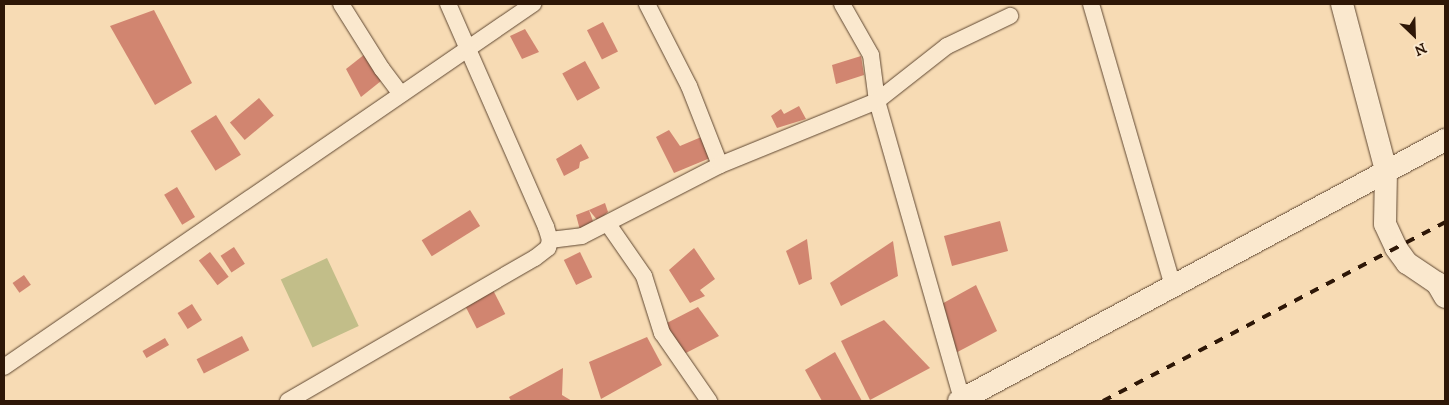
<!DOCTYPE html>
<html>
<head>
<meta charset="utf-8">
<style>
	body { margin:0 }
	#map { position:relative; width:1449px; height:405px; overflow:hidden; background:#f7dbb4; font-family:"IM FELL DW Pica",serif }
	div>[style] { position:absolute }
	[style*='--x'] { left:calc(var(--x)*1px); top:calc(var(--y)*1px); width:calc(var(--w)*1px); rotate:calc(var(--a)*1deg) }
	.green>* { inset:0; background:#c2be89; transform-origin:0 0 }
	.building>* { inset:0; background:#d18570; transform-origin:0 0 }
	.roads { filter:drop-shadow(0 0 1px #604832) drop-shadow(0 0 1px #604832) }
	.street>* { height:16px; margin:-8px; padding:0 8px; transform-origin:8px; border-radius:8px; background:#fae8ce }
	.secondary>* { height:22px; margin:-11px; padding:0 11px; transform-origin:11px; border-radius:11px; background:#fae8ce }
	.rail>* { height:4px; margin-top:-2px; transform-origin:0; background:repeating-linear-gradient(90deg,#2e1707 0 9px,transparent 0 18px) }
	span { translate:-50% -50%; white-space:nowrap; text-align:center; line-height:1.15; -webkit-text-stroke:4px #fae8ce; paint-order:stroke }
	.frame { position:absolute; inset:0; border:5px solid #2e1707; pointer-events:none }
	.north { position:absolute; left:1389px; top:10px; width:50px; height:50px; -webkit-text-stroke:4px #fae8ce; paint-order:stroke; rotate:156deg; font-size:14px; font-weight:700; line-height:20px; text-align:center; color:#2e1707 }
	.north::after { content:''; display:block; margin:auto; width:18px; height:22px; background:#2e1707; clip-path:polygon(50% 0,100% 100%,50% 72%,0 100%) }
</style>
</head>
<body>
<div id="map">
	<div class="green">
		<div style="left:327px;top:258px;width:75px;height:51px;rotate:65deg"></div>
	</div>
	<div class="building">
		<div style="clip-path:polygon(154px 10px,192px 83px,155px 105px,110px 26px)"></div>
		<div style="left:603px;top:22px;width:33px;height:18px;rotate:63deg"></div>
		<div style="clip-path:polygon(525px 29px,539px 52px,522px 59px,510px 36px)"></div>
		<div style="clip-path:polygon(365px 54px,381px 81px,361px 97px,346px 69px)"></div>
		<div style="clip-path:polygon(861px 56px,864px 75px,836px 84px,832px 65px)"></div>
		<div style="left:585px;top:61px;width:31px;height:26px;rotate:61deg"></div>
		<div style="left:259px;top:98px;width:23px;height:38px;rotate:50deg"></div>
		<div style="clip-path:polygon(799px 106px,806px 119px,777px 128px,771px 116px,781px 109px,784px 114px)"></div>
		<div style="left:216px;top:115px;width:47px;height:30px;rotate:58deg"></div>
		<div style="clip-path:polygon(669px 130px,680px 146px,706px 135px,715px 156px,674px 173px,656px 137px)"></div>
		<div style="clip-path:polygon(581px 144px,589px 158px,580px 162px,579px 168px,564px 176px,556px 159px)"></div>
		<div style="left:177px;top:187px;width:35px;height:15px;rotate:59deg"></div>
		<div style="clip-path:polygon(605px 203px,608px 212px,598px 221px,589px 210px)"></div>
		<div style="left:470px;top:210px;width:19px;height:57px;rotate:58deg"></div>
		<div style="clip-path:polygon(589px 210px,594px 224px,580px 230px,576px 215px)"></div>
		<div style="left:1000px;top:221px;width:31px;height:58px;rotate:75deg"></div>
		<div style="clip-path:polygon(807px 239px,812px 279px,799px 285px,786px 251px)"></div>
		<div style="clip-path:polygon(893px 241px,898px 276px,841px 306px,830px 283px)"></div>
		<div style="left:234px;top:247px;width:20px;height:16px;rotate:57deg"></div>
		<div style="clip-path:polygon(694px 248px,715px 279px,700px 290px,705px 296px,690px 303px,669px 270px)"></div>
		<div style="left:210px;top:252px;width:31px;height:14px;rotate:53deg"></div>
		<div style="left:580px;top:252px;width:28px;height:18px;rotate:64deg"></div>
		<div style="left:24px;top:275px;width:12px;height:14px;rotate:55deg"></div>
		<div style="clip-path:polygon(976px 285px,997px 331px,950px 356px,938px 306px)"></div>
		<div style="left:493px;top:290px;width:27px;height:32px;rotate:63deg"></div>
		<div style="left:192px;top:304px;width:19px;height:17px;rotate:58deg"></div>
		<div style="clip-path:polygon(698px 307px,719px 336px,682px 355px,661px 326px)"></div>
		<div style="clip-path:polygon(884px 320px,930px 368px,870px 400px,841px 341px)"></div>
		<div style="left:242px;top:336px;width:16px;height:51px;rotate:63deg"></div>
		<div style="clip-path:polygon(647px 337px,662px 365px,601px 399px,589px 362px)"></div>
		<div style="left:165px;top:338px;width:8px;height:26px;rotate:60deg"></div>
		<div style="clip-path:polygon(835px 352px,862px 401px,822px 401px,805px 370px)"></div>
		<div style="clip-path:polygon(563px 368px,562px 395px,572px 401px,511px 401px,509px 397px)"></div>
	</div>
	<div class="roads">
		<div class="street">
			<div style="--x:341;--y:4;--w:77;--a:57.8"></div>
			<div style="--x:382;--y:69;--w:31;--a:53"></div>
			<div style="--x:647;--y:4;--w:92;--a:62.9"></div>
			<div style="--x:689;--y:86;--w:85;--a:68.6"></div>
			<div style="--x:842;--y:4;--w:59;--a:60.4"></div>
			<div style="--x:871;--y:55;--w:46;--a:82.6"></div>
			<div style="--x:877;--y:101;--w:310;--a:74.1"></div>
			<div style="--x:1091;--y:4;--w:294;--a:73.8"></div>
			<div style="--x:608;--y:224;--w:63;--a:55.3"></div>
			<div style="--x:644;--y:276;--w:60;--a:72.5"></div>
			<div style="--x:662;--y:333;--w:83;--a:55.3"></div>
			<div style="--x:550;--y:240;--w:32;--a:-7"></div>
			<div style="--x:582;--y:236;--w:155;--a:-27.2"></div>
			<div style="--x:720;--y:165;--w:170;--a:-22.2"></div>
			<div style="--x:877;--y:101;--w:89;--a:-38.2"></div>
			<div style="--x:947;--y:46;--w:70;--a:-25.5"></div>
			<div style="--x:4;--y:367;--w:642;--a:-34.46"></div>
			<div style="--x:288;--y:401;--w:285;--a:-30.1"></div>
			<div style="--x:535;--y:258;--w:16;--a:-38"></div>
			<div style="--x:548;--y:248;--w:8;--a:-76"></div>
			<div style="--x:550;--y:240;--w:14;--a:-107"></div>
			<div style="--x:546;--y:227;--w:244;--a:-113.7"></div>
		</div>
		<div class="secondary">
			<div style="--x:1342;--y:4;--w:173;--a:75.2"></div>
			<div style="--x:1386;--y:171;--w:53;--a:91.1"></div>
			<div style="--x:1385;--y:224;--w:26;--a:65"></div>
			<div style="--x:1396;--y:248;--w:19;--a:54"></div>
			<div style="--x:1407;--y:263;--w:36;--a:34"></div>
			<div style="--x:1437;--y:283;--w:16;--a:60"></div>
			<div style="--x:959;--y:401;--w:552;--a:-28.24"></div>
		</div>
	</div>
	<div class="rail">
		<div style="--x:1103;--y:401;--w:386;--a:-27.6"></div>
	</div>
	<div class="frame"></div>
	<div class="north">N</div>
</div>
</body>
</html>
